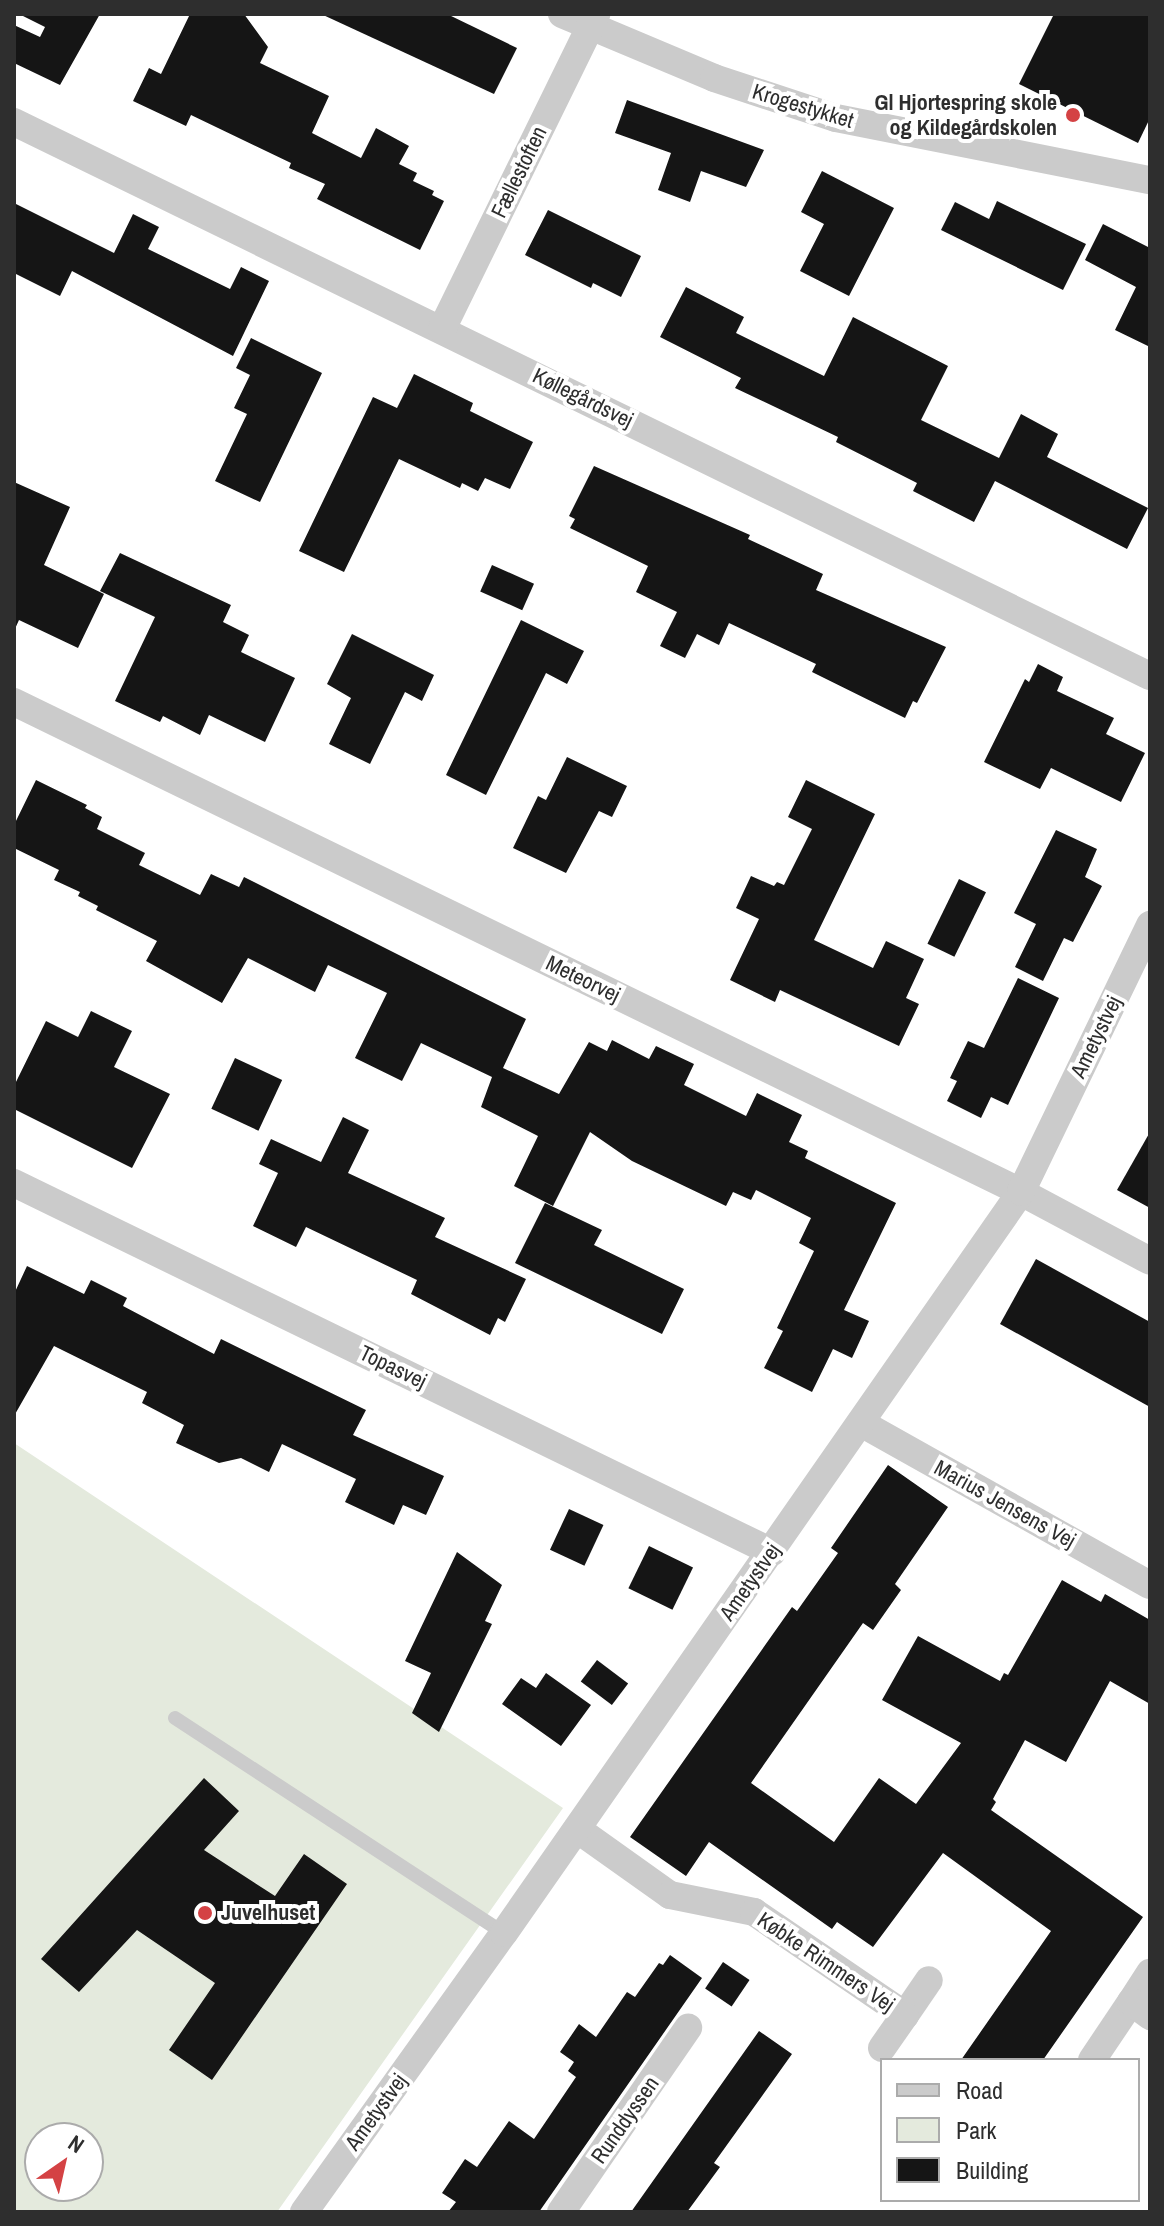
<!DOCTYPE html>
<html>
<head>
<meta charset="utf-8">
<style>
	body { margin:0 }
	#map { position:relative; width:1164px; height:2226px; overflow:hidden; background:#fff; font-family:"Archivo Narrow",sans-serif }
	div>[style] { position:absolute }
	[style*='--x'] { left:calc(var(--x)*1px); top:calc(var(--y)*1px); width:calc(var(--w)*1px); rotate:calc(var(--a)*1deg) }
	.green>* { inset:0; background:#e4eadd }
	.building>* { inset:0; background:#151515; transform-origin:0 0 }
	.service>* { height:14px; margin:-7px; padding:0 7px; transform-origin:7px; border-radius:7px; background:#cbcbcb }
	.minor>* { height:28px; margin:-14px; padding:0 14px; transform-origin:14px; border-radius:14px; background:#cbcbcb }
	.dots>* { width:22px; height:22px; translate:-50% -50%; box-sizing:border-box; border:4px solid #fff; border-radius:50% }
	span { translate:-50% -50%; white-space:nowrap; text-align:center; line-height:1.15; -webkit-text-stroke:8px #fff; paint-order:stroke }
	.poi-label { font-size:22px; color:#2e2e2e; font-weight:700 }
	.right { translate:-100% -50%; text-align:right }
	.left { translate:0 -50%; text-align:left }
	.street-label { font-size:22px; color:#2e2e2e }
	.frame { position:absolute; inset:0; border:16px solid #2e2e2e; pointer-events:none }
	.legend { position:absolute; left:880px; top:2058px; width:260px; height:144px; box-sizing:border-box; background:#fff; border:2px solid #ababab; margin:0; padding:10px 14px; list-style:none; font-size:24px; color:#2e2e2e }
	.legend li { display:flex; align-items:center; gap:16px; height:40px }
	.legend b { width:40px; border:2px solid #ababab }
	.north { position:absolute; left:24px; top:2122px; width:80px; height:80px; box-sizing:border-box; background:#fff; border:2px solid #ababab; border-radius:50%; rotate:34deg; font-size:22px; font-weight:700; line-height:32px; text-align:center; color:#2e2e2e }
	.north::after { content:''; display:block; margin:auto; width:28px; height:36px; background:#d44244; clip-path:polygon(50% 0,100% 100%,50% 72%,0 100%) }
</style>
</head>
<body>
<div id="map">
	<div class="green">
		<div style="clip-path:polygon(evenodd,14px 1443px,563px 1808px,277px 2212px,14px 2212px,14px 1443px,40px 2138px,88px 2138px,88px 2186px,40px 2186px,40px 2138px)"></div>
	</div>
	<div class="building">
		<div style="clip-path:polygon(19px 14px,100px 14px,60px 85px,14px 63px,14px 25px,40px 37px,45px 27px)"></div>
		<div style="clip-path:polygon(190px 14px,244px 14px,268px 47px,260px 63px,329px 96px,312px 133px,361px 158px,376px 128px,409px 146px,399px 164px,417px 173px,413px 181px,434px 191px,432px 195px,444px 201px,420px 250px,317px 199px,325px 184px,289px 168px,291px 163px,191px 115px,186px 126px,133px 101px,149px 68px,161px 74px)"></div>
		<div style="clip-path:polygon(321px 14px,447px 14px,517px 48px,494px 94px)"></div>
		<div style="clip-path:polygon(1054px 14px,1150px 14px,1150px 118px,1138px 143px,1019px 84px)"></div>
		<div style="clip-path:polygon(627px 100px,764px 150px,746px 187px,701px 171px,690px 202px,658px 190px,671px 153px,615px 133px)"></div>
		<div style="clip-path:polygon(822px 171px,894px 208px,849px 296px,800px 271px,824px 224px,801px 212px)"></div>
		<div style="clip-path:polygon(997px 201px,1086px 244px,1063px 290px,941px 230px,955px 202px,989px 219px)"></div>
		<div style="clip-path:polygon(14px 203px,114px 253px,133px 214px,159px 227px,148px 249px,230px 289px,241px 267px,269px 281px,233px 356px,72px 271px,60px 296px,14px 273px)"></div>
		<div style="clip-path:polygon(548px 210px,641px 256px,621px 297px,593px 283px,591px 288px,525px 255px)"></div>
		<div style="clip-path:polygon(1103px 224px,1150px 248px,1150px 347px,1115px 330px,1136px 287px,1085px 260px)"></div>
		<div style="clip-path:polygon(686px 287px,744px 317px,736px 333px,824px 376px,853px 317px,948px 366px,921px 420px,999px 458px,1021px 414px,1058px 434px,1047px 457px,1148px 508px,1127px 549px,995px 481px,974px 522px,913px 491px,917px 483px,836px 442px,838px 437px,735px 388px,741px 378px,660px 337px)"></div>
		<div style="clip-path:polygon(251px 338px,322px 373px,260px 502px,215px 481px,247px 414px,234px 408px,250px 375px,236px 368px)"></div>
		<div style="clip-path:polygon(414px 374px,473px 403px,470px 411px,533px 442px,510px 489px,485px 478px,478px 491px,462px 483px,460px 488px,399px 459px,344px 572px,299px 551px,373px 397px,397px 408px)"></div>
		<div style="clip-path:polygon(594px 466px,750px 535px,748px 539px,823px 574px,816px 590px,946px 647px,917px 703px,913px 701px,905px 718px,812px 672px,816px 664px,729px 623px,719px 645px,697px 634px,685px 658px,660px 646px,677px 612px,636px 592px,648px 566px,570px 528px,575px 519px,569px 516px)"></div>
		<div style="clip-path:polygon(14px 482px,70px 507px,44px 565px,104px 594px,78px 648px,19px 620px,14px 631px)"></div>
		<div style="clip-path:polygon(120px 553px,231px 605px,223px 622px,249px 635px,241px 652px,295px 678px,265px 742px,209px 715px,200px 735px,163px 716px,160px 722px,115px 701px,155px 617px,100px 591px)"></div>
		<div style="left:492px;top:565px;width:46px;height:29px;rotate:24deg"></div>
		<div style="clip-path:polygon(521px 620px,584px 651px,567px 684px,546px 673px,486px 795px,446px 775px)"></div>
		<div style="clip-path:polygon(352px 634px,434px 675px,422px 701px,405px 692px,370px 764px,329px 744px,351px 698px,327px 684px)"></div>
		<div style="clip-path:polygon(1038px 664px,1063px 677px,1057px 691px,1114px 718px,1106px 734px,1145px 753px,1121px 802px,1051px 768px,1040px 789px,984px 762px,1025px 679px,1029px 682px)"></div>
		<div style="clip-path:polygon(567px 757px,627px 786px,612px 817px,599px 811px,566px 873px,513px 848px,538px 796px,546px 800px)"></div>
		<div style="clip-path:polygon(36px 780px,87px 805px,85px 808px,102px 817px,97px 829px,145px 853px,139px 865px,200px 895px,211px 874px,239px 887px,244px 877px,526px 1019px,503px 1068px,559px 1094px,589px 1042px,607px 1051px,612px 1040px,649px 1059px,656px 1046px,694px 1064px,684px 1085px,746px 1116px,757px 1093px,802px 1115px,789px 1142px,808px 1151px,805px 1158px,896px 1203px,844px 1310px,869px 1321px,852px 1358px,833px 1349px,812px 1392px,764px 1368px,783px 1331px,777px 1328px,814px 1251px,799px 1243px,811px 1218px,756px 1190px,751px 1200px,733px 1192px,726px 1206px,632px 1161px,590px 1132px,553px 1206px,514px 1186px,538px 1136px,481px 1107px,492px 1077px,421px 1043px,402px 1081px,355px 1058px,387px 993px,328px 965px,315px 992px,248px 958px,222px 1003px,146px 961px,157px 941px,96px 910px,98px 906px,78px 896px,80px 892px,54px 880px,59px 870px,14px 848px,14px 825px)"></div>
		<div style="clip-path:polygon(806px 780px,875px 814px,814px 940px,873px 968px,886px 941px,924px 959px,906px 998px,919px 1004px,899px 1046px,780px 990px,775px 1002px,730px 980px,759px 919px,736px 908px,751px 876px,774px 886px,777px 882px,784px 885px,812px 829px,788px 817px)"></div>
		<div style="clip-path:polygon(1056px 830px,1097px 849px,1085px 877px,1102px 886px,1073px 942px,1064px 938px,1043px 981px,1015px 967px,1036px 924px,1014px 913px)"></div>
		<div style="left:959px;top:879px;width:30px;height:72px;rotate:26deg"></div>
		<div style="clip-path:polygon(1018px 978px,1059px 998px,1008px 1105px,991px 1097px,981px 1118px,947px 1101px,957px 1081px,950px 1078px,968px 1041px,984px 1048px)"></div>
		<div style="clip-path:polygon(91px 1011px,132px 1031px,114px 1067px,170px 1094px,132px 1168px,14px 1109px,14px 1086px,46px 1021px,78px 1037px)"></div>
		<div style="left:235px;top:1058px;width:52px;height:56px;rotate:25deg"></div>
		<div style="clip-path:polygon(343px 1117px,369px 1130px,348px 1173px,445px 1218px,435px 1237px,526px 1279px,505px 1322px,498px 1318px,490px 1335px,411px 1294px,417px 1280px,306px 1227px,296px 1247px,253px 1226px,278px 1173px,259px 1164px,271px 1139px,321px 1162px)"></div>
		<div style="clip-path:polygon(1150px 1132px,1150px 1208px,1117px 1190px)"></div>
		<div style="clip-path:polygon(545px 1203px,602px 1230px,594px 1245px,684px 1289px,662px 1334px,515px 1263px)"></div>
		<div style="clip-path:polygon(1036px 1259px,1150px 1322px,1150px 1407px,1000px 1324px)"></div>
		<div style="clip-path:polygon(27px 1266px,84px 1294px,91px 1280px,127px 1298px,123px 1306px,214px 1354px,221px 1339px,366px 1410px,353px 1435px,444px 1476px,426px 1515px,403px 1505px,394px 1525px,345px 1502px,356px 1479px,282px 1444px,269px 1472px,241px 1458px,219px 1463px,176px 1443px,184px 1425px,142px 1403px,147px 1392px,54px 1346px,14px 1416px,14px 1294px)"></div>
		<div style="clip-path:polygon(888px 1465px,948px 1507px,895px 1584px,901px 1590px,873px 1630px,863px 1623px,751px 1783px,834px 1842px,879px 1778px,916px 1804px,961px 1743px,882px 1700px,918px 1636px,1000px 1681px,1004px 1673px,1008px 1675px,1062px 1580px,1101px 1602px,1105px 1594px,1150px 1620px,1150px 1704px,1110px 1681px,1066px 1762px,1025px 1740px,993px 1799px,996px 1802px,991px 1810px,1143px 1917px,1043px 2060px,961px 2060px,1051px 1931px,943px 1853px,873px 1947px,837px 1922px,832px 1929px,709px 1842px,686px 1876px,630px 1837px,792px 1607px,797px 1611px,838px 1553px,831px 1548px)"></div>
		<div style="left:569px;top:1509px;width:38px;height:45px;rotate:25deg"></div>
		<div style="left:649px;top:1546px;width:49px;height:47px;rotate:26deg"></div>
		<div style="clip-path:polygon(457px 1552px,502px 1585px,485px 1621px,492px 1624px,439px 1732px,412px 1713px,431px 1673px,405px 1661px)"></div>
		<div style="left:597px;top:1660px;width:39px;height:27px;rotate:37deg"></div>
		<div style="clip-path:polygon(546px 1673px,591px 1705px,561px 1746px,502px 1704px,521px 1678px,536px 1688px)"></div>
		<div style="clip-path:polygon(204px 1778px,239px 1811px,204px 1850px,275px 1896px,304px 1854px,347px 1884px,212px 2080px,169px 2050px,215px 1983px,137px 1930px,79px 1992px,41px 1959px)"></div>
		<div style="clip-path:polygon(670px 1955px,702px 1978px,539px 2212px,448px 2212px,456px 2202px,442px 2193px,465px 2159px,477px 2167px,509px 2121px,534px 2139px,576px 2077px,568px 2071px,574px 2062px,560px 2052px,579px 2024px,596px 2037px,627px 1992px,635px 1997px,659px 1963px,663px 1965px)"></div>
		<div style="left:723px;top:1962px;width:32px;height:32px;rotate:34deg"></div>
		<div style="clip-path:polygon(759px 2031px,792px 2054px,714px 2163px,720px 2167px,687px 2212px,631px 2212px)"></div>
	</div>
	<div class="service">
		<div style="--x:175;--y:1718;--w:393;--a:33.2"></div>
	</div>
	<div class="minor">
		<div style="--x:562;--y:14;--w:165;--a:22.8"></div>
		<div style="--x:714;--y:78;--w:128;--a:18.2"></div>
		<div style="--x:836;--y:118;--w:320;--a:11.2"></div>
		<div style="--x:14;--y:122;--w:1264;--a:26"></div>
		<div style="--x:442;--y:329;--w:351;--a:-63.9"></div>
		<div style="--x:14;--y:702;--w:1120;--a:25.95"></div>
		<div style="--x:1021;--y:1192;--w:146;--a:28.1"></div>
		<div style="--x:14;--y:1183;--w:843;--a:25.96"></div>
		<div style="--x:861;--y:1423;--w:331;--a:29.3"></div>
		<div style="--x:577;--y:1829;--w:114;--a:35.4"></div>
		<div style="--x:670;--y:1895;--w:86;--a:11.4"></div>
		<div style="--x:754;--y:1912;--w:183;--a:34.3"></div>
		<div style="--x:905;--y:2015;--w:42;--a:-55.6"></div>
		<div style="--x:1131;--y:2002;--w:35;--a:-57"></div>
		<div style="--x:882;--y:2048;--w:40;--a:-55.1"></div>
		<div style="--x:1092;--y:2060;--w:70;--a:-56.1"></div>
		<div style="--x:1131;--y:2002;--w:24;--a:36"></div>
		<div style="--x:304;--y:2212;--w:343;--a:-54.4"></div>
		<div style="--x:504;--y:1933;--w:904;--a:-55.1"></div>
		<div style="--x:1021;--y:1192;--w:297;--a:-64.2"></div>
		<div style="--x:561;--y:2212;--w:224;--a:-55.4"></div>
	</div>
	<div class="dots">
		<div style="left:1073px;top:115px;background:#d44244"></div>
		<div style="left:205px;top:1913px;background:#d44244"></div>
	</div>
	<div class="poi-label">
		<span class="right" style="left:1057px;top:115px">Gl Hjortespring skole<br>og Kildegårdskolen</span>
		<span class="left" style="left:221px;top:1913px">Juvelhuset</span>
	</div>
	<div class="street-label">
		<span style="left:803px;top:106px;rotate:17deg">Krogestykket</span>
		<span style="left:519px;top:172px;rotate:-64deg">Fællestoften</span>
		<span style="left:583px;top:398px;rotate:26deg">Køllegårdsvej</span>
		<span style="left:583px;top:979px;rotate:26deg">Meteorvej</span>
		<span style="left:1096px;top:1037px;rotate:-64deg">Ametystvej</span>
		<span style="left:393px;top:1367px;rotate:26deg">Topasvej</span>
		<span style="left:1005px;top:1504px;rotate:29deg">Marius Jensens Vej</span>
		<span style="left:750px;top:1582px;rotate:-55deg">Ametystvej</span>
		<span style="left:826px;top:1962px;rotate:34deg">Købke Rimmers Vej</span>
		<span style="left:376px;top:2112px;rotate:-54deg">Ametystvej</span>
		<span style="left:625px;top:2120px;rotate:-55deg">Runddyssen</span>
	</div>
	<div class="frame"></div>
	<ul class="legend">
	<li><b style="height:10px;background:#cbcbcb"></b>Road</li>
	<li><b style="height:22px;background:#e4eadd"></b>Park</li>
	<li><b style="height:22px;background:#151515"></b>Building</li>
	</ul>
	<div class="north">N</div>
</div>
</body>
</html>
